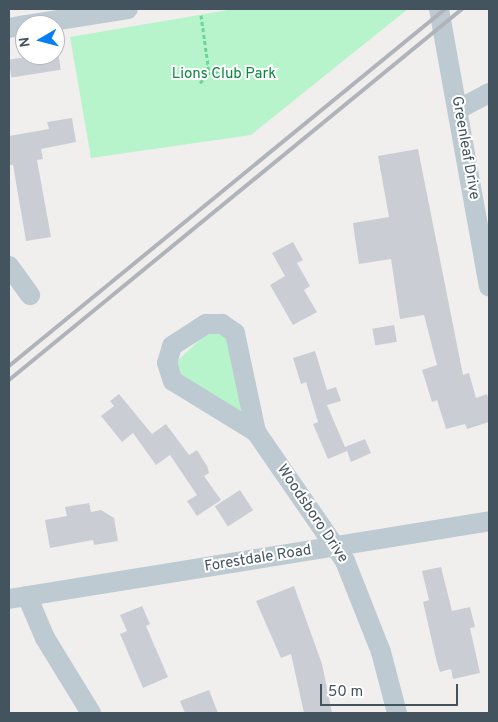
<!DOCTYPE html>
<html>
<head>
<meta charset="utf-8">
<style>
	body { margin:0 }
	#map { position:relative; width:498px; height:722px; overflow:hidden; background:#f1eeee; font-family:Overpass,sans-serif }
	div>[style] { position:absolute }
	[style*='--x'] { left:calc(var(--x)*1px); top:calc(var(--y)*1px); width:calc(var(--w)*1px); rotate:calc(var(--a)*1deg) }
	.green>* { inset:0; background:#b7f4cb }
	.building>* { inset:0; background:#caced4; transform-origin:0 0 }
	.path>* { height:3px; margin-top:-1.5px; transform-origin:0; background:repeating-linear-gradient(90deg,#6bd69a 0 4px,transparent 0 6.5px) }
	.street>* { height:20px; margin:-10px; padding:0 10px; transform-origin:10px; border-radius:10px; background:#bdcad2 }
	.rail>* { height:4px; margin:-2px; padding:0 2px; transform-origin:2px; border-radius:2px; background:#b0b4ba }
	span { translate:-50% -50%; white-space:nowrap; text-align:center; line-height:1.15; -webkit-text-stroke:4px #fff; paint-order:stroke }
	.park-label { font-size:15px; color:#0c8841 }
	.street-label { font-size:15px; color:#44545e }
	.frame { position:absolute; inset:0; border:10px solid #44545e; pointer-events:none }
	.north { position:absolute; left:15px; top:15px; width:50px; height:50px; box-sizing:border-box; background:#fff; border:1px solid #b4bbbf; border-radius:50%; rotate:262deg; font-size:14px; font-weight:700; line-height:20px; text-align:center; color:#44545e }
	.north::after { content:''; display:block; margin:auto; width:18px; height:22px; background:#047ef5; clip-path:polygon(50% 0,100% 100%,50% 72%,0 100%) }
	.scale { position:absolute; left:320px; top:684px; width:138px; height:22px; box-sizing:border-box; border:2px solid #44545e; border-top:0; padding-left:6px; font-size:15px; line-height:18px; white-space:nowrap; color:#44545e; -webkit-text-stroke:4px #fff; paint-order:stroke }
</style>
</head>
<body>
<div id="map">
	<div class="green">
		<div style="clip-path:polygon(234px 9px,408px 9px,251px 135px,91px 158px,70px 37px)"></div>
		<div style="clip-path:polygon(217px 333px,227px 338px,242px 412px,186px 384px,176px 362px,206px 334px)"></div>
	</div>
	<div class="building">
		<div style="left:58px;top:52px;width:18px;height:50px;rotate:81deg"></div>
		<div style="clip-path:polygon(72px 118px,76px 142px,41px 149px,43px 159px,37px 160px,51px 237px,26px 241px,13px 165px,9px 165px,9px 136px,49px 129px,47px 122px)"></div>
		<div style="clip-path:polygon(418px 149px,463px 375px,469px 373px,476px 398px,487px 394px,489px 402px,489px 422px,467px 429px,465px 424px,446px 429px,437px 400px,432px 402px,422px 370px,437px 365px,424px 315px,400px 319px,391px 259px,359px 264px,357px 252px,353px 223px,389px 217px,378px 156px)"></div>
		<div style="clip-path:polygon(293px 242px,303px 260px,297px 263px,310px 286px,304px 290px,317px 312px,293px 325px,270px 285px,285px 276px,272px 253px)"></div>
		<div style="left:394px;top:325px;width:17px;height:22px;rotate:80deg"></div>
		<div style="clip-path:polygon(315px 351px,327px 390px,336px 387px,341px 401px,327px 405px,345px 447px,365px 439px,371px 453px,351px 462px,347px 451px,328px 459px,313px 424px,318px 422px,306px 382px,301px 384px,293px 358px)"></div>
		<div style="clip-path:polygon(119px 394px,152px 434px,166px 424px,189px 455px,197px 450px,207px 466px,209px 473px,204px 476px,221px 500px,197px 516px,187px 501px,197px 495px,170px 455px,156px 465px,133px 433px,122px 442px,101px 416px,114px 406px,110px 401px)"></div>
		<div style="left:240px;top:490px;width:24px;height:30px;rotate:57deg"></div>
		<div style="clip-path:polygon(89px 503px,91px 512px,101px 510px,114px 518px,118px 541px,94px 545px,93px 540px,50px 548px,45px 520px,67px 516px,65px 507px)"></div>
		<div style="clip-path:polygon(441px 567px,452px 611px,470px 607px,475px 627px,470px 628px,480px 673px,453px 679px,451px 669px,440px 672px,437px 663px,423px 602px,429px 600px,422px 571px)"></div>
		<div style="clip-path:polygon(294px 586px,322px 664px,332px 713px,304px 713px,291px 654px,281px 658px,256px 601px)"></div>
		<div style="clip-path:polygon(142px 606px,150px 624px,146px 626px,168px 677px,143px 688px,120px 634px,127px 631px,120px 615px)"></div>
		<div style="clip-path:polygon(209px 690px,218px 713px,185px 713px,180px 701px)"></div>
	</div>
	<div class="path">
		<div style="--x:201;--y:15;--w:59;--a:82.1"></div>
		<div style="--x:209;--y:73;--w:22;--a:-5"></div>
		<div style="--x:200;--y:83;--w:13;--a:-48"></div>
	</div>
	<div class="street">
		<div style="--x:439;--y:9;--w:282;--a:79.8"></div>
		<div style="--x:27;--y:25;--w:102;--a:-9"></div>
		<div style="--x:9;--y:28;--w:16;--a:-11"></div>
		<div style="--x:459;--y:109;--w:34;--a:-28"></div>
		<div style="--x:9;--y:266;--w:36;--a:54"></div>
		<div style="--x:256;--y:432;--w:101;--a:-102"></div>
		<div style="--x:235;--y:333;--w:16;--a:-145"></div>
		<div style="--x:222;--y:324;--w:16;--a:180"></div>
		<div style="--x:206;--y:324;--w:40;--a:147.1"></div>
		<div style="--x:172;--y:346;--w:18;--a:106"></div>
		<div style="--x:167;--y:363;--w:19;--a:72"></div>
		<div style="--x:173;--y:381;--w:97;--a:31.6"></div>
		<div style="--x:256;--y:432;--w:157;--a:55.4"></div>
		<div style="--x:345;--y:561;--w:98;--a:68.4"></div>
		<div style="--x:381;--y:652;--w:63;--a:75.3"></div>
		<div style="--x:27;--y:596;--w:46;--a:66.8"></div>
		<div style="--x:45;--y:638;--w:88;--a:58.5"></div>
		<div style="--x:9;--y:599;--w:486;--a:-9.2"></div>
	</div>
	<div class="rail">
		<div style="--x:9;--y:366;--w:564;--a:-39.31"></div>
		<div style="--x:9;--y:380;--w:586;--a:-39.32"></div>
	</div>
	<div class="park-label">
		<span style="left:224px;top:75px">Lions Club Park</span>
	</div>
	<div class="street-label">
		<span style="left:465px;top:148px;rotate:80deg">Greenleaf Drive</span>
		<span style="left:312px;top:514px;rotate:56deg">Woodsboro Drive</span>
		<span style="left:258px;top:559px;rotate:-9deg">Forestdale Road</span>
	</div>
	<div class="frame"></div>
	<div class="north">N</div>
	<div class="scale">50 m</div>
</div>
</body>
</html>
